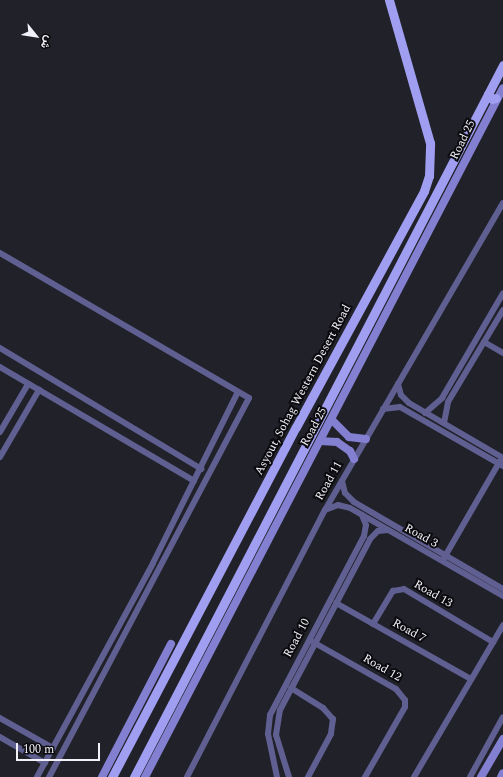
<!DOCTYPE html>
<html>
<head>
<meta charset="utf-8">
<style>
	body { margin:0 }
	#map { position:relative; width:503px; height:777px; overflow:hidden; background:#21212a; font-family:Spectral,Vazirmatn,serif }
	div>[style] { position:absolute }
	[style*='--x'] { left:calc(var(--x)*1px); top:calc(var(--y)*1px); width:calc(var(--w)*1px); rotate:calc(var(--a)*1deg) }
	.street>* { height:6px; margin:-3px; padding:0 3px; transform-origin:3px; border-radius:3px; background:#605f91 }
	.secondary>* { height:8px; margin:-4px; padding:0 4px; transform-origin:4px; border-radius:4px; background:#8380d1 }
	.primary>* { height:9px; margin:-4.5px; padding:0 4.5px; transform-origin:4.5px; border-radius:4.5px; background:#a09ef1 }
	span { translate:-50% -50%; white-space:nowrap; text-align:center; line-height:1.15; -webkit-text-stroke:4px #0b0b0f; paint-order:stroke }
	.street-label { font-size:12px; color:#f1f1f7 }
	.north { position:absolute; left:16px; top:16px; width:40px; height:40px; -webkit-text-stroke:3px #0b0b0f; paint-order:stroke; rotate:120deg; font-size:11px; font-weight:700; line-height:16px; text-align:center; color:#f1f1f7 }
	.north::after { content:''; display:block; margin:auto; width:14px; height:18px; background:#f1f1f7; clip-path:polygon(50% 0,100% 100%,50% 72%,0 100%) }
	.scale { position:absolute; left:16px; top:743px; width:84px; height:18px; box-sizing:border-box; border:2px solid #f1f1f7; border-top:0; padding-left:5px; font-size:12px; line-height:14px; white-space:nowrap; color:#f1f1f7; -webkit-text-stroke:3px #0b0b0f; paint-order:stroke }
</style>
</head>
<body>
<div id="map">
	<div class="street">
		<div style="--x:0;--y:253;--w:288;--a:30.2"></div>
		<div style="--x:249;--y:398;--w:429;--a:117.8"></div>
		<div style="--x:484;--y:342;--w:22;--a:30"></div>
		<div style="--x:0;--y:348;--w:235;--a:31"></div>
		<div style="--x:0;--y:367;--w:225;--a:30.4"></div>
		<div style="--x:398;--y:384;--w:11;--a:75"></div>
		<div style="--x:401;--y:395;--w:11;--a:45"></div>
		<div style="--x:409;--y:403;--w:109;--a:30.3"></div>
		<div style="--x:383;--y:409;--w:17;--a:-7"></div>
		<div style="--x:400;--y:407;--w:119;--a:29.8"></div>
		<div style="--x:425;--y:413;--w:23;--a:-41"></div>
		<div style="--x:442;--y:398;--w:121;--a:-59.8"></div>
		<div style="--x:444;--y:423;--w:21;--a:-79"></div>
		<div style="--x:448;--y:402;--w:107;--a:-59.1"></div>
		<div style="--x:0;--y:432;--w:56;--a:-59.7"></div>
		<div style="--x:0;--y:457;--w:78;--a:-59.8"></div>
		<div style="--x:342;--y:481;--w:12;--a:76"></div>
		<div style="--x:345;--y:493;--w:13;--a:45"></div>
		<div style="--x:354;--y:502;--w:173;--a:30.3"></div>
		<div style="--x:325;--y:510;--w:14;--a:-21"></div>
		<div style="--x:338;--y:505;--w:12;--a:14"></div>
		<div style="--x:350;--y:508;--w:177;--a:29.9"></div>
		<div style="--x:444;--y:558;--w:112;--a:-60"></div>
		<div style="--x:336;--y:603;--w:155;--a:29.4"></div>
		<div style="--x:373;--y:624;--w:39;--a:-59"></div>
		<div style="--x:393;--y:591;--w:11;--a:-10"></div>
		<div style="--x:404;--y:589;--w:104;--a:30.8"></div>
		<div style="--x:313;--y:642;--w:95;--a:29.5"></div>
		<div style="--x:396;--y:689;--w:14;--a:51"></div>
		<div style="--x:405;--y:700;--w:7;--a:90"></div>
		<div style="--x:405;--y:707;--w:81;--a:119.7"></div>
		<div style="--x:291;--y:688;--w:38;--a:32"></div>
		<div style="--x:323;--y:708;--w:15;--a:48"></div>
		<div style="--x:333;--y:719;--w:15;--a:98"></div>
		<div style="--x:331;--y:734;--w:49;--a:118.1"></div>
		<div style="--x:0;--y:718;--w:61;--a:29.5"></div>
		<div style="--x:0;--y:737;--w:52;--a:30"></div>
		<div style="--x:37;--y:777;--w:243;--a:-61.5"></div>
		<div style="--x:153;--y:563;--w:191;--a:-63.6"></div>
		<div style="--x:187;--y:777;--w:301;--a:-62.7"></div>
		<div style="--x:325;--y:510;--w:355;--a:-59.9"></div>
		<div style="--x:277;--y:777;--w:44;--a:-101.8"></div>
		<div style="--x:268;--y:734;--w:19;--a:-84"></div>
		<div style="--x:270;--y:715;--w:202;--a:-62.3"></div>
		<div style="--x:364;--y:536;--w:11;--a:-80"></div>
		<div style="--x:366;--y:525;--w:11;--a:-112"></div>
		<div style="--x:289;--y:777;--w:44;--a:-107.2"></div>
		<div style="--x:276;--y:735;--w:25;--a:-81"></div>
		<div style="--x:280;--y:710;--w:193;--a:-62.2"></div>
		<div style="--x:370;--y:539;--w:11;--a:-45"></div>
		<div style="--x:378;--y:531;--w:10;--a:-6"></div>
		<div style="--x:414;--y:777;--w:176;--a:-59.6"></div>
		<div style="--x:470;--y:777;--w:68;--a:-61.2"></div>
	</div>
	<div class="secondary">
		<div style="--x:332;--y:420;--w:24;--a:45"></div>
		<div style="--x:349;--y:437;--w:17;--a:7"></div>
		<div style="--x:320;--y:441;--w:17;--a:3"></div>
		<div style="--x:337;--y:442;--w:16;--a:35"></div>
		<div style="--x:350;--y:451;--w:9;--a:63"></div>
		<div style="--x:102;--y:777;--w:150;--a:-62.6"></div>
		<div style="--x:145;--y:777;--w:776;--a:-62.54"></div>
		<div style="--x:481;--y:777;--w:44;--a:-59.9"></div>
		<div style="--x:501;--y:777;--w:4;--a:-63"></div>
	</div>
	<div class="primary">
		<div style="--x:488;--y:94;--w:6;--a:51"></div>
		<div style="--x:492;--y:99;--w:4;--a:-14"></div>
		<div style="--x:112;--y:777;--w:395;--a:-62.3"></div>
		<div style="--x:296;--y:427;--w:268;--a:-61.5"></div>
		<div style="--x:424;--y:191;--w:16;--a:-72"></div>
		<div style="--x:429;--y:176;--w:33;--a:-88"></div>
		<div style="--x:430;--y:143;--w:149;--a:-106"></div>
		<div style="--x:134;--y:777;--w:802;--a:-62.6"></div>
	</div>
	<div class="street-label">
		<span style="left:463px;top:140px;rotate:-64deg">Road 25</span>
		<span style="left:303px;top:390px;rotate:-62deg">Asyout, Sohag Western Desert Road</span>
		<span style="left:314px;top:427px;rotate:-62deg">Road 25</span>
		<span style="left:329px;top:481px;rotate:-61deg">Road 11</span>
		<span style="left:421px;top:536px;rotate:29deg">Road 3</span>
		<span style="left:433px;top:594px;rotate:30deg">Road 13</span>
		<span style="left:409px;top:631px;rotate:29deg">Road 7</span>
		<span style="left:297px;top:638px;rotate:-62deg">Road 10</span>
		<span style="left:382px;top:668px;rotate:30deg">Road 12</span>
	</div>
	<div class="north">ش</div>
	<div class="scale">100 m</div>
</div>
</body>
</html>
